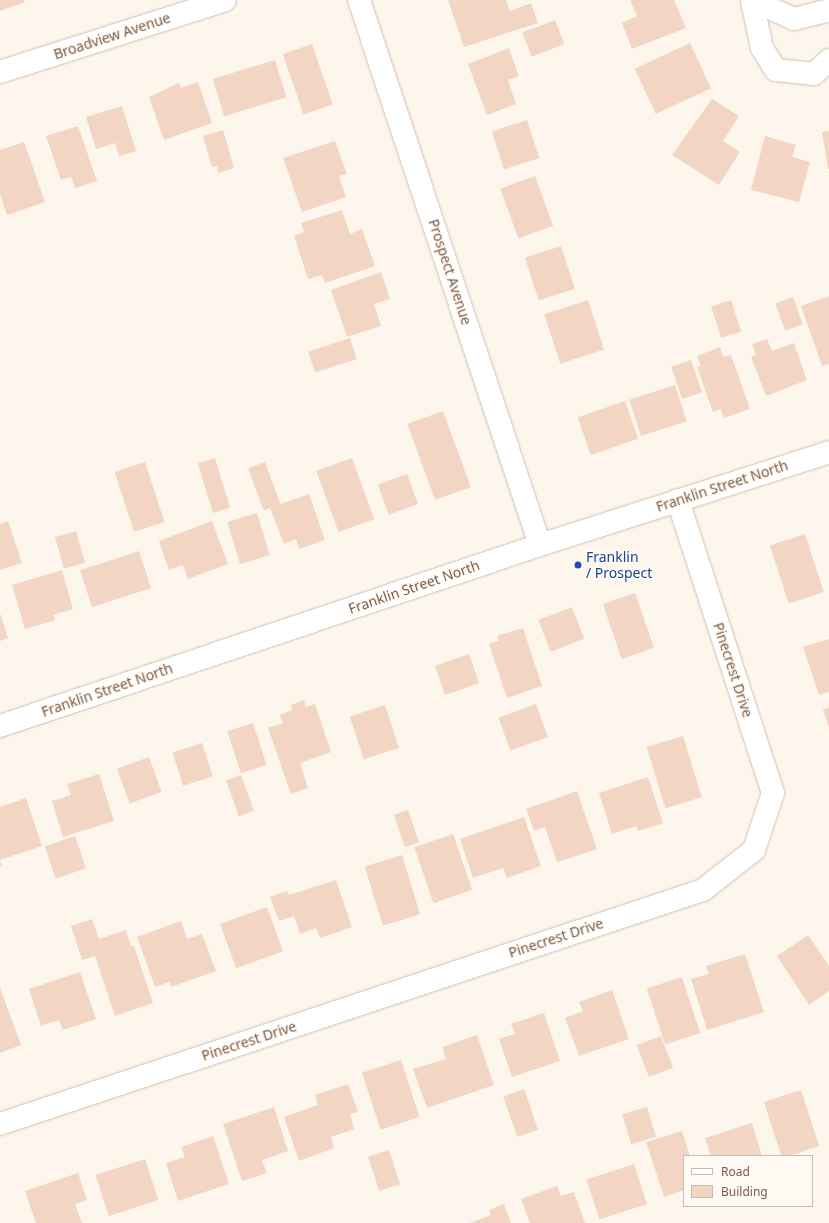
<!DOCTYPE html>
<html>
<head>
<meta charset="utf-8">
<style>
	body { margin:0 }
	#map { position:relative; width:829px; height:1223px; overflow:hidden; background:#fdf6ec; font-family:"Noto Sans",sans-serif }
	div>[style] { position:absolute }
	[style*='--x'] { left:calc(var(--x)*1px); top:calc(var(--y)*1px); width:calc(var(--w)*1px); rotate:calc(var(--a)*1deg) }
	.building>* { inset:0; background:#f3d5c3; transform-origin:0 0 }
	.roads { filter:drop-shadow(0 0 1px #d1beb0) drop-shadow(0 0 1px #d1beb0) }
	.minor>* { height:22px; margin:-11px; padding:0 11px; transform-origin:11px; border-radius:11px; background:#fff }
	.tertiary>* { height:22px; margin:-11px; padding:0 11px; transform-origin:11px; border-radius:11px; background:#fff }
	.dots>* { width:11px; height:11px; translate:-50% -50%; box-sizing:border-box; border:2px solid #fffaf3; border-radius:50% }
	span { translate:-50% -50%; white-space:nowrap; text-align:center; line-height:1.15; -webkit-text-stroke:3px #fffaf3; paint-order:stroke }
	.street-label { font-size:14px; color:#7a5c4d }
	.transit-label { font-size:14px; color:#164399 }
	.left { translate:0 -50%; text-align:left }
	.legend { position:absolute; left:683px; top:1155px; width:130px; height:52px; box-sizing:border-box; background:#fffaf3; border:1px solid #cabbb1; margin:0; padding:5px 7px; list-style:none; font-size:12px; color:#7a5c4d }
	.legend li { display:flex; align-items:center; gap:8px; height:20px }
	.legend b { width:20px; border:1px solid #cabbb1 }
</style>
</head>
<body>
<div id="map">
	<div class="building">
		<div style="clip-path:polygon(0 0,24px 0,25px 2px,0 11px)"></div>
		<div style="clip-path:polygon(448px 0,506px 0,510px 11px,531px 3px,538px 23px,464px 47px)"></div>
		<div style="clip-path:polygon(630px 0,674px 0,686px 28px,632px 49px,622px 23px,637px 16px)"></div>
		<div style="left:555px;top:20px;width:26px;height:35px;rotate:69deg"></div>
		<div style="left:690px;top:43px;width:50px;height:61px;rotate:65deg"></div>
		<div style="left:312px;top:44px;width:64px;height:31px;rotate:71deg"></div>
		<div style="clip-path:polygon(509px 48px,519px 76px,508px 80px,516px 104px,487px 115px,468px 64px)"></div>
		<div style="left:275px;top:60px;width:39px;height:65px;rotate:73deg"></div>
		<div style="clip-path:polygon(198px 82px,212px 123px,164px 140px,149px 97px,179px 83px,181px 88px)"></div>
		<div style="clip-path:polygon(712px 99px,739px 116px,723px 141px,740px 152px,719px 185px,672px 155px)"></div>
		<div style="clip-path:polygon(122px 106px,136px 151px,119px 156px,115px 143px,96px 149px,86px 117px)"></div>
		<div style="left:527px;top:120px;width:40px;height:37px;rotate:72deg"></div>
		<div style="clip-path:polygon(78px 126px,97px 181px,75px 188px,71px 177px,61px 180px,46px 136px)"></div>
		<div style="clip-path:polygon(223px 130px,234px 168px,218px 173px,217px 166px,212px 167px,203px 136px)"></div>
		<div style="clip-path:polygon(829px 131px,829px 169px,828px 169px,822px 132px)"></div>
		<div style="clip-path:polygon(765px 136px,796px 145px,792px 157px,810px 162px,799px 202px,751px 190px)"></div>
		<div style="clip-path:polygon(335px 141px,347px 174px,339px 176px,346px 197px,302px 212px,283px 158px)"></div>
		<div style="clip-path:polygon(24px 142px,45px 202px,7px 215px,0 194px,0 150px)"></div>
		<div style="left:535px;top:176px;width:53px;height:37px;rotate:70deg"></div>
		<div style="clip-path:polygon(342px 210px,350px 234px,362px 229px,375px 266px,325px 283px,322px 275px,308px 279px,294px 236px,304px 232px,301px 223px)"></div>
		<div style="left:561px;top:246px;width:45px;height:38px;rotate:72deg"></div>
		<div style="clip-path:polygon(381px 272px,390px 299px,374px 304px,381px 326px,347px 337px,331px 290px)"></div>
		<div style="clip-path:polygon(829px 296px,829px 364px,822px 366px,801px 306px)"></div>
		<div style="left:793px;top:297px;width:29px;height:19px;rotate:70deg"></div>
		<div style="left:588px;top:300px;width:52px;height:46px;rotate:72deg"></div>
		<div style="left:731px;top:300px;width:33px;height:21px;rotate:72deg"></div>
		<div style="left:350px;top:338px;width:22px;height:44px;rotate:72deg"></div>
		<div style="clip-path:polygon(767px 339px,772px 351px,794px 343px,807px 380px,766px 396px,751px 357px,756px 355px,752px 344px)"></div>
		<div style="clip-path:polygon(720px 347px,723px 357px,731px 355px,750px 409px,724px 418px,721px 409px,713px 412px,697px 367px,701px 366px,697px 356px)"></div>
		<div style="left:691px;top:360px;width:34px;height:21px;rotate:71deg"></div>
		<div style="left:675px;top:385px;width:38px;height:48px;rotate:72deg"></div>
		<div style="left:625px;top:401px;width:40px;height:50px;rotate:71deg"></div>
		<div style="left:443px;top:411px;width:81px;height:38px;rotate:70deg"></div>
		<div style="left:215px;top:458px;width:52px;height:18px;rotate:73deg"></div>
		<div style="left:352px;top:458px;width:65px;height:38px;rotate:70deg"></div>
		<div style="left:145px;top:462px;width:63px;height:32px;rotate:72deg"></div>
		<div style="left:265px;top:462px;width:45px;height:18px;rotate:70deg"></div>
		<div style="left:407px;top:474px;width:32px;height:31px;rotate:70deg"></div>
		<div style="clip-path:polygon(309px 494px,325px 540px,299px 549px,296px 539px,284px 544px,270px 508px)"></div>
		<div style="left:257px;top:513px;width:44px;height:31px;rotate:73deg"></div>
		<div style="clip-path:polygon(8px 521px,22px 563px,0 570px,0 524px)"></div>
		<div style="clip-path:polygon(212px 521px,228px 564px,188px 579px,183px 565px,169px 570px,159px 541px)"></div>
		<div style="left:76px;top:531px;width:33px;height:22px;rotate:74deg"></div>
		<div style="left:805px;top:534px;width:61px;height:37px;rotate:72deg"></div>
		<div style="left:139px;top:551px;width:39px;height:62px;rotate:72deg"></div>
		<div style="clip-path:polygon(62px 570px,73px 609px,53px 615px,55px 620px,25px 629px,12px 585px)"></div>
		<div style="left:635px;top:593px;width:58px;height:34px;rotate:71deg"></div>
		<div style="left:572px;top:607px;width:34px;height:36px;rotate:69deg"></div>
		<div style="clip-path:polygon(0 613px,8px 638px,0 641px)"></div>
		<div style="clip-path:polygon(523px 628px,542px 686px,507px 698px,489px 644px,499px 641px,497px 636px)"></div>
		<div style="clip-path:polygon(829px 639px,829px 692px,819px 695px,803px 647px)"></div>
		<div style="left:469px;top:654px;width:31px;height:36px;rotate:71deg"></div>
		<div style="clip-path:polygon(304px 700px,306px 707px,315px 704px,331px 752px,300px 763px,308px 788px,291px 794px,268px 728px,283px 723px,280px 715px,292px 710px,291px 705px)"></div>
		<div style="left:536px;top:704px;width:35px;height:40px;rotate:70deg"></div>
		<div style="left:385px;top:705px;width:45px;height:37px;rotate:72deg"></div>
		<div style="clip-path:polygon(829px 707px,829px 727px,823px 710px)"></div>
		<div style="left:253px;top:723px;width:44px;height:27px;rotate:72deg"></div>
		<div style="left:683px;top:736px;width:64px;height:38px;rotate:73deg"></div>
		<div style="left:202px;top:743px;width:35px;height:31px;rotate:72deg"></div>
		<div style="left:149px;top:757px;width:37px;height:34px;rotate:70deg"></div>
		<div style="clip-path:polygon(99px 774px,114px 821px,63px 837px,52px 801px,71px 795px,67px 784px)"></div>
		<div style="left:241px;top:775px;width:38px;height:16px;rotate:70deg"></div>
		<div style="clip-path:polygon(648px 777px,663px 823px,638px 831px,636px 826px,612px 834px,599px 793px)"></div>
		<div style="clip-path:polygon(577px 791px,597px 849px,557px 862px,545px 827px,534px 831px,526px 809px)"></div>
		<div style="clip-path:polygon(26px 798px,42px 846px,0 860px,2px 866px,0 867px,0 807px)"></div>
		<div style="left:408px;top:810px;width:34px;height:15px;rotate:71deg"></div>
		<div style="clip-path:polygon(524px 817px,541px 866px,507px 878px,503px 868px,473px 878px,460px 839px)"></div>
		<div style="left:453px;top:834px;width:59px;height:41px;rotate:71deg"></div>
		<div style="left:75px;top:836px;width:34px;height:32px;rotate:71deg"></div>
		<div style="left:402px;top:855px;width:62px;height:39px;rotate:73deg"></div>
		<div style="clip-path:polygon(336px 880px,352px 927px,320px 938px,316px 928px,300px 934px,294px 916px,279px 921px,270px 897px,287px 891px,289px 895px)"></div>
		<div style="left:267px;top:907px;width:47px;height:50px;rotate:70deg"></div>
		<div style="clip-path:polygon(92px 919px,99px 939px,126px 930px,131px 946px,134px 946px,153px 1003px,115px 1016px,95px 956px,82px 960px,71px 926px)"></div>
		<div style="clip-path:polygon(181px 921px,187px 939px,202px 934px,216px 971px,171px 987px,170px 982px,155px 987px,137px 937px)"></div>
		<div style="clip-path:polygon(808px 935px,829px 966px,829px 991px,809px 1005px,777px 956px)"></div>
		<div style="clip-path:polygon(745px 954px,764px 1012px,707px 1030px,691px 979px,709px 974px,706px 966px)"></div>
		<div style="clip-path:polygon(80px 972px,96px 1019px,63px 1030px,59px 1020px,41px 1026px,29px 989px)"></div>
		<div style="left:682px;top:977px;width:59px;height:37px;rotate:72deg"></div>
		<div style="clip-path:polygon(0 988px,21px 1045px,0 1053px)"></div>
		<div style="clip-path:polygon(612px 990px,629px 1039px,579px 1056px,565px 1018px,583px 1011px,579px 1002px)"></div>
		<div style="clip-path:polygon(544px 1013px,560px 1061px,512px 1077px,499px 1039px,515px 1034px,511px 1024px)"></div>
		<div style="clip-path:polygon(477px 1035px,494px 1085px,427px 1108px,413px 1069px,446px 1059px,442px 1047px)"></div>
		<div style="left:661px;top:1036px;width:34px;height:26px;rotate:69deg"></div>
		<div style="left:401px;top:1060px;width:60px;height:41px;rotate:72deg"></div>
		<div style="clip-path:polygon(348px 1084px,358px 1112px,350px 1114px,354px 1129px,331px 1137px,334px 1148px,299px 1161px,284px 1117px,318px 1105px,315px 1095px)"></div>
		<div style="left:524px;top:1089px;width:43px;height:22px;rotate:71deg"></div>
		<div style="left:801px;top:1090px;width:59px;height:39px;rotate:72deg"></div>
		<div style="clip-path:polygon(274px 1107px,288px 1151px,262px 1160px,267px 1173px,242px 1181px,223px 1124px)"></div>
		<div style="left:647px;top:1107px;width:31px;height:26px;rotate:73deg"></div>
		<div style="clip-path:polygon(752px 1123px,762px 1156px,711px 1156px,705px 1138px)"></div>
		<div style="clip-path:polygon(682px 1131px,690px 1156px,684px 1156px,684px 1190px,664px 1197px,646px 1142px)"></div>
		<div style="clip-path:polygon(213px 1136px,229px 1184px,178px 1201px,166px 1163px,185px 1157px,181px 1147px)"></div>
		<div style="left:389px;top:1150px;width:36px;height:22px;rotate:72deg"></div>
		<div style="left:145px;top:1159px;width:43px;height:52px;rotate:72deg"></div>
		<div style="left:634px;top:1164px;width:42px;height:50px;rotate:72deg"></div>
		<div style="clip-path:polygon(78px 1173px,87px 1200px,75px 1204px,82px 1223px,36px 1223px,25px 1191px)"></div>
		<div style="clip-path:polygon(557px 1186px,561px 1196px,574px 1192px,585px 1223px,530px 1223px,521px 1199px)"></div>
		<div style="clip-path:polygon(504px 1204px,511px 1223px,470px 1223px,491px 1215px,489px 1210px)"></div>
	</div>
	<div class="roads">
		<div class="minor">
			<div style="--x:359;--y:0;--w:574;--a:71.63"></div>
			<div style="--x:752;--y:0;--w:46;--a:24.3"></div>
			<div style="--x:794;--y:19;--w:36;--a:-14"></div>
			<div style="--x:752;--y:1;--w:48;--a:78"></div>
			<div style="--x:762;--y:48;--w:26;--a:58"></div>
			<div style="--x:776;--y:70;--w:38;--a:6"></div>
			<div style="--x:814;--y:74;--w:21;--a:-43"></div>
			<div style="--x:0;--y:72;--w:236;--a:-17.7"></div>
			<div style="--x:0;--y:1124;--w:741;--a:-18.41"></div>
			<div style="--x:703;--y:890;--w:65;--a:-38.1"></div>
			<div style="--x:754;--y:850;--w:60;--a:-71.6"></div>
			<div style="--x:773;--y:793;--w:308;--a:-108"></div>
		</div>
		<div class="tertiary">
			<div style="--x:0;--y:726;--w:570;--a:-18.53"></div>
			<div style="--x:540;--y:545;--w:304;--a:-17.8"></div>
		</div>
	</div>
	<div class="dots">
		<div style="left:578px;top:565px;background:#1a4fb4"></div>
	</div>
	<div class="street-label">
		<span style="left:112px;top:36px;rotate:-18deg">Broadview Avenue</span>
		<span style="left:450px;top:272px;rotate:72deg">Prospect Avenue</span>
		<span style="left:722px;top:486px;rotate:-18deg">Franklin Street North</span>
		<span style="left:414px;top:587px;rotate:-19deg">Franklin Street North</span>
		<span style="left:733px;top:670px;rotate:72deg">Pinecrest Drive</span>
		<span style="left:107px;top:690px;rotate:-19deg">Franklin Street North</span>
		<span style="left:556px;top:938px;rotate:-18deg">Pinecrest Drive</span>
		<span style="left:249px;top:1041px;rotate:-18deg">Pinecrest Drive</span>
	</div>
	<div class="transit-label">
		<span class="left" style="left:586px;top:565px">Franklin<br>/ Prospect</span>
	</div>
	<ul class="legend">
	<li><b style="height:5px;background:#fff"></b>Road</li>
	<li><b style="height:11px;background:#f3d5c3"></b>Building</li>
	</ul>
</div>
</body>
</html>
